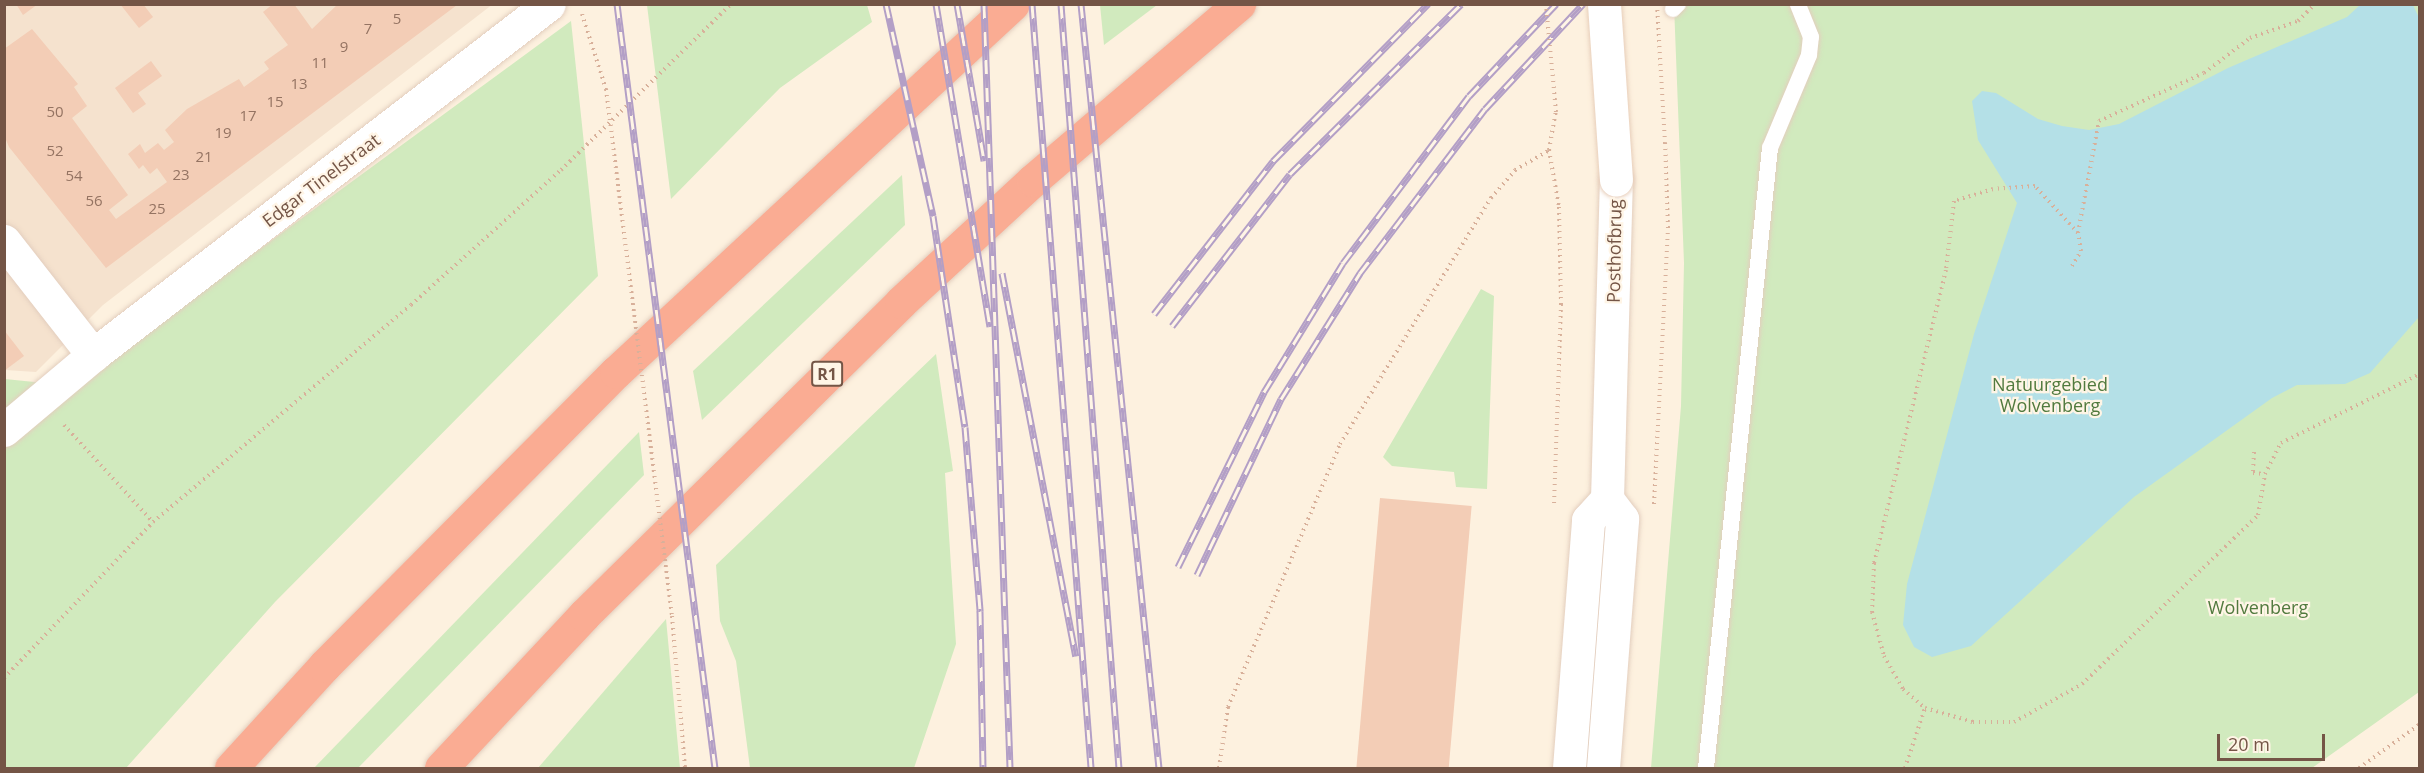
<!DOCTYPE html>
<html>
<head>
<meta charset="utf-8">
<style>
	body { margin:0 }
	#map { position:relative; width:2424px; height:773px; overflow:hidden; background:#fdf1df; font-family:"Open Sans",sans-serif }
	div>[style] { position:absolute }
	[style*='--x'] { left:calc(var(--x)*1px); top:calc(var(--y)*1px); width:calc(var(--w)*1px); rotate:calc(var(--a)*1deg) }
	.residential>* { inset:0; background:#f5e2ce }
	.green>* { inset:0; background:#d1eabe }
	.water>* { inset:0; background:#b4e0e7 }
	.building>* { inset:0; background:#f3cdb6; transform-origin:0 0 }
	.path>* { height:4px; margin-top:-2px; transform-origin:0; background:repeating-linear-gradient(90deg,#d8b09a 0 1.5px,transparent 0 6px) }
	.roads { filter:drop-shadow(0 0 2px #e3cebe) drop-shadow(0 0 2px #e3cebe) }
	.lane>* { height:16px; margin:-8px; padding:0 8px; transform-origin:8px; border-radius:8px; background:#fff }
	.street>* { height:33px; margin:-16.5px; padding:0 16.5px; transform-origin:16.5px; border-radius:16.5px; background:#fff }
	.secondary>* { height:33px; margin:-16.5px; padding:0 16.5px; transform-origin:16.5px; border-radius:16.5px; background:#fff }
	.highway>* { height:33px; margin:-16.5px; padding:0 16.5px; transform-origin:16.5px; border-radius:16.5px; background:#faac93 }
	.rail>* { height:7px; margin-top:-3.5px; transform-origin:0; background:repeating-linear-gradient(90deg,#fff5e6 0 14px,#b39fc6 0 28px); box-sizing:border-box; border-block:2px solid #b39fc6 }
	.path-bridge>* { height:4px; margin-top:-2px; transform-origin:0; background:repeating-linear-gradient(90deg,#d8b09a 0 1.5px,transparent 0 6px) }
	.bridges { filter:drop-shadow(0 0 2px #e8cfbb) drop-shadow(0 0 2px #e8cfbb) }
	.secondary-bridge>* { height:33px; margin:-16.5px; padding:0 16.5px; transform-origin:16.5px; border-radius:16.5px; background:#fff }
	span { translate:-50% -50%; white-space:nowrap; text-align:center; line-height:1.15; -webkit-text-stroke:4.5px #fff5e6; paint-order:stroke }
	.number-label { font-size:15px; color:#947362 }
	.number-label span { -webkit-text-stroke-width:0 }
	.shield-label span { padding:2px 4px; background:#fff5e6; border:2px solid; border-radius:4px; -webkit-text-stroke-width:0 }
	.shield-label { font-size:16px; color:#745546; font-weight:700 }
	.street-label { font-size:18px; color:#745546 }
	.park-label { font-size:18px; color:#517a3e }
	.frame { position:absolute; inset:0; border:6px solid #745546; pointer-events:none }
	.scale { position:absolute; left:2217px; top:734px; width:108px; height:27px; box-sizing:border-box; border:3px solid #745546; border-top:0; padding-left:8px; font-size:18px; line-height:21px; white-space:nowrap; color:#745546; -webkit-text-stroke:4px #fff5e6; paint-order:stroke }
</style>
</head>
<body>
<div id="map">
	<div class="residential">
		<div style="clip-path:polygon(493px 4px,103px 305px,36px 372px,5px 370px,4px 5px)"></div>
	</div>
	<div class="green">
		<div style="clip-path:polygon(647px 5px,867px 5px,872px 22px,780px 88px,671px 199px)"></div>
		<div style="clip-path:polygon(1100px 5px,1100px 4px,1157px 5px,1104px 45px)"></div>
		<div style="clip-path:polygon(1674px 5px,2419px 5px,2419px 692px,2312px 768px,1651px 768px,1681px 406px,1684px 263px)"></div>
		<div style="clip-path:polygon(571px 21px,598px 276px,275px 602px,126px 768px,5px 768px,5px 379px,73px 386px)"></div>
		<div style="clip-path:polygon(902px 175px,905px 225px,702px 420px,693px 371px)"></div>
		<div style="clip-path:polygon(1481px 289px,1494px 296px,1487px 489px,1456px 487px,1454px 472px,1392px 466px,1383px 457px)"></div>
		<div style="clip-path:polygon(936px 354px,953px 471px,945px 473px,956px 644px,914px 768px,750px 768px,736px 661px,720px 621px,716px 565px)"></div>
		<div style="clip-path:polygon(639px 432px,644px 475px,358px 768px,314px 768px)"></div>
		<div style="clip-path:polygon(666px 619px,680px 768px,538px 768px)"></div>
	</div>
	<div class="water">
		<div style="clip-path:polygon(2360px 5px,2413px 5px,2419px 18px,2419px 317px,2370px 373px,2345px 384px,2297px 385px,2272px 398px,2134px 497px,1971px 646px,1932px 657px,1914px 647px,1903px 625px,1907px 584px,1974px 334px,2017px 203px,1978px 140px,1972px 101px,1982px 91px,1996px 93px,2038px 119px,2062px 126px,2089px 130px,2119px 124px,2228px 68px,2347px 17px)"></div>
	</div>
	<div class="building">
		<div style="clip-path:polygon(16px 4px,38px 4px,23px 15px)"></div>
		<div style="clip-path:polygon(120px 4px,143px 4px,153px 17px,139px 28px)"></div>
		<div style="clip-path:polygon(273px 4px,294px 4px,312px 29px,338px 4px,457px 5px,106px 268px,9px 147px,4px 135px,4px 49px,32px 29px,78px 84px,74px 87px,87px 106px,72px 118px,128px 195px,109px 210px,116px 219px,167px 182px,157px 168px,150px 174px,143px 165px,139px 169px,128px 154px,140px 144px,145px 153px,158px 143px,164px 150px,174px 142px,165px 130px,187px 109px,239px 79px,244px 87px,269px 69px,264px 62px,288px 45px,263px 12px)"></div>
		<div style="clip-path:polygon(151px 61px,162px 76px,138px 93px,146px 104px,133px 113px,115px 88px)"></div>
		<div style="clip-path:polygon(4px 330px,24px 356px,4px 371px)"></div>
		<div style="left:1380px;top:498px;width:92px;height:271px;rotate:5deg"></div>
	</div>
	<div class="path">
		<div style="--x:582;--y:14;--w:79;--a:72.3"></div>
		<div style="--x:1549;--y:150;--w:58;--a:80"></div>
		<div style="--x:1559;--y:207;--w:97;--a:88.8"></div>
		<div style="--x:1561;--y:304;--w:204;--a:92"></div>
		<div style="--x:2078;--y:233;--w:64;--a:-132.5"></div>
		<div style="--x:2035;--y:186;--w:42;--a:175.9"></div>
		<div style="--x:1993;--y:189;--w:41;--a:162.9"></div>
		<div style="--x:1954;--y:201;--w:69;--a:96.6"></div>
		<div style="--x:1946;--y:270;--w:302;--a:103.8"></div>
		<div style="--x:1874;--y:563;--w:49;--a:92.3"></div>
		<div style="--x:1872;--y:612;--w:46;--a:74.7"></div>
		<div style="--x:1884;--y:656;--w:38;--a:60"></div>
		<div style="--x:1903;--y:689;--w:29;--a:41"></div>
		<div style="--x:1925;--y:708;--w:50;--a:16.3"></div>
		<div style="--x:1973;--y:722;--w:41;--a:0"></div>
		<div style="--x:2014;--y:722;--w:78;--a:-29.2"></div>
		<div style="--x:2082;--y:684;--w:244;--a:-43.8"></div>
		<div style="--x:2258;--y:515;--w:42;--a:-80.3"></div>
		<div style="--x:2265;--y:474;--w:35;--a:-63"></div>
		<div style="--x:2281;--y:443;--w:155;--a:-26.4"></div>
		<div style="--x:2072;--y:266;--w:17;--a:-59"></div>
		<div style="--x:2081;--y:251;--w:18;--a:-99"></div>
		<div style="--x:2078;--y:233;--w:114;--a:-79.4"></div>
		<div style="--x:2099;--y:121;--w:115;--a:-24.6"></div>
		<div style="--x:2204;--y:73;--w:58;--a:-37.3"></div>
		<div style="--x:2250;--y:38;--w:51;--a:-19.5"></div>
		<div style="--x:2298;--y:21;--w:24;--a:-45"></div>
		<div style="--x:64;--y:425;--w:132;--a:47.5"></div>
		<div style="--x:2254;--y:452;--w:21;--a:93"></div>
		<div style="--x:2253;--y:473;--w:12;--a:5"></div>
		<div style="--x:1654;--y:504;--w:276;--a:-87.1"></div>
		<div style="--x:1668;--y:228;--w:85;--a:-92"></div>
		<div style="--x:672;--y:616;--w:153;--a:85.1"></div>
		<div style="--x:4;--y:678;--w:216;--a:-46.3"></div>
		<div style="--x:153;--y:522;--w:337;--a:-40.1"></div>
		<div style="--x:411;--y:305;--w:202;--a:-42"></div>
		<div style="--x:561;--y:170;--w:238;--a:-44.3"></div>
		<div style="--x:1905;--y:768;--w:63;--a:-71.6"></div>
		<div style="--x:2359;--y:768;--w:75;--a:-35.8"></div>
	</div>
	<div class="roads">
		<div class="lane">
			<div style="--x:1673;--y:9;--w:7;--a:-45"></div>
			<div style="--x:1706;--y:768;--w:623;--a:-84.11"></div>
			<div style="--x:1770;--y:148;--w:101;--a:-67.2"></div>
			<div style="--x:1809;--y:55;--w:18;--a:-84"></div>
			<div style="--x:1811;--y:37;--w:35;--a:-112"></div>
		</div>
		<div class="street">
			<div style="--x:4;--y:241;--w:145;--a:52"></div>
			<div style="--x:4;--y:430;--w:116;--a:-40.1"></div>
			<div style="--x:93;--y:355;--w:575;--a:-37.59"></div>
		</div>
		<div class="secondary">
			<div style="--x:1569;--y:768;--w:249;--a:-85.6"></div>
			<div style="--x:1588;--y:520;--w:28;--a:-48"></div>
			<div style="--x:1607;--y:499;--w:319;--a:-88.4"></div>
			<div style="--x:1603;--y:768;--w:250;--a:-85.6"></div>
			<div style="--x:1622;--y:519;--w:25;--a:-127"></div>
		</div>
		<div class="highway">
			<div style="--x:231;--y:768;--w:138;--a:-47.6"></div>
			<div style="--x:324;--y:666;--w:414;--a:-45.2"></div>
			<div style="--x:616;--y:372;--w:541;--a:-42.83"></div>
			<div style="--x:441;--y:768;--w:209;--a:-46.9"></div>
			<div style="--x:584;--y:615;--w:445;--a:-44.6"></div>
			<div style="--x:901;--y:302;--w:180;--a:-42.7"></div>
			<div style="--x:1033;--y:180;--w:271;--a:-40.5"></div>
		</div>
	</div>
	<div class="rail">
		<div style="--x:617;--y:4;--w:770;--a:82.69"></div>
		<div style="--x:886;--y:4;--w:217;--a:77.5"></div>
		<div style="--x:933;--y:216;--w:213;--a:81.4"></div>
		<div style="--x:965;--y:427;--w:185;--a:85.3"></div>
		<div style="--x:980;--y:611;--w:157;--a:88.9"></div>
		<div style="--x:936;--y:4;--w:327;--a:80.5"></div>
		<div style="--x:957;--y:4;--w:159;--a:80.2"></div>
		<div style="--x:984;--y:4;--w:764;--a:88.05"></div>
		<div style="--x:1032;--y:4;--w:766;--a:85.58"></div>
		<div style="--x:1061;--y:4;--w:766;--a:85.66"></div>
		<div style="--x:1081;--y:4;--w:768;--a:84.17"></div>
		<div style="--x:1002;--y:273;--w:390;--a:79.1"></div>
		<div style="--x:1154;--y:314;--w:194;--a:-52.1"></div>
		<div style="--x:1273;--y:161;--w:221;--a:-45.4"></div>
		<div style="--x:1172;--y:326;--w:192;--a:-52.2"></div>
		<div style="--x:1290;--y:174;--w:241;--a:-44.8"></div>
		<div style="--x:1178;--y:567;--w:195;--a:-63.8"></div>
		<div style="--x:1264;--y:392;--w:151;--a:-58.5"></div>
		<div style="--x:1343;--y:263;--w:209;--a:-53"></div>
		<div style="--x:1469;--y:96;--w:127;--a:-46.6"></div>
		<div style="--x:1197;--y:575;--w:195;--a:-64.5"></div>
		<div style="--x:1281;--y:399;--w:149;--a:-57.9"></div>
		<div style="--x:1360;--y:273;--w:206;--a:-52.7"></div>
		<div style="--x:1485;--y:109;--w:144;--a:-47"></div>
	</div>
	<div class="path-bridge">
		<div style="--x:1657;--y:4;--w:139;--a:86.7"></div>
		<div style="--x:606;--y:89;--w:531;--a:82.86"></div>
		<div style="--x:1219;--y:768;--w:62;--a:-81.6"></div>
		<div style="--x:1228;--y:707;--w:286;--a:-66.9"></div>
		<div style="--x:1340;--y:444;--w:289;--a:-58.5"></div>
		<div style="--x:1491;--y:198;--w:37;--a:-49"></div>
		<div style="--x:1515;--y:170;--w:39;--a:-30"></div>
		<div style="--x:1549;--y:150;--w:39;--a:-80"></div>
		<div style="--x:1556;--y:112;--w:108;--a:-95.3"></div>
	</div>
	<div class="bridges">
		<div class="secondary-bridge">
			<div style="--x:1604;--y:4;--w:176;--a:86.1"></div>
		</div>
	</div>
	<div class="number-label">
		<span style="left:397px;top:19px">5</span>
		<span style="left:368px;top:29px">7</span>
		<span style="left:344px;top:47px">9</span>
		<span style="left:320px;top:63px">11</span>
		<span style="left:299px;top:84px">13</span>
		<span style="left:275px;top:102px">15</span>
		<span style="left:55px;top:112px">50</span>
		<span style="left:248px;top:116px">17</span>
		<span style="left:223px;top:133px">19</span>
		<span style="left:55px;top:151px">52</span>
		<span style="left:204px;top:157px">21</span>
		<span style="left:181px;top:175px">23</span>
		<span style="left:74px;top:176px">54</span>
		<span style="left:94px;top:201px">56</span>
		<span style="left:157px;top:209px">25</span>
	</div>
	<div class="shield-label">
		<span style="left:827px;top:374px">R1</span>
	</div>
	<div class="street-label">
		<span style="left:321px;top:180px;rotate:-37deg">Edgar Tinelstraat</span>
		<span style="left:1614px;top:251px;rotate:-89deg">Posthofbrug</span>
	</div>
	<div class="park-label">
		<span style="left:2050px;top:395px">Natuurgebied<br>Wolvenberg</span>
		<span style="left:2258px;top:607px">Wolvenberg</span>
	</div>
	<div class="frame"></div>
	<div class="scale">20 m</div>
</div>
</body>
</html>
